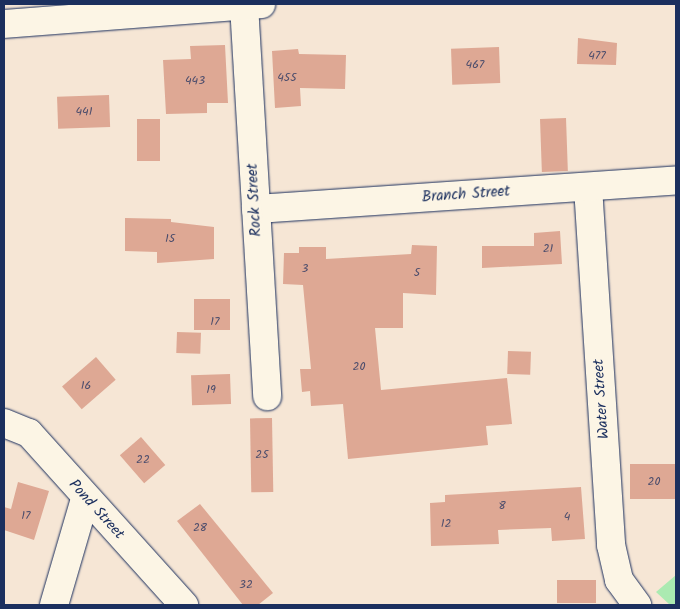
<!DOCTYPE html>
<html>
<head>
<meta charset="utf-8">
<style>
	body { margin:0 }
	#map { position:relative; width:680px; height:609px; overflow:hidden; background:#f6e6d5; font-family:Kalam,sans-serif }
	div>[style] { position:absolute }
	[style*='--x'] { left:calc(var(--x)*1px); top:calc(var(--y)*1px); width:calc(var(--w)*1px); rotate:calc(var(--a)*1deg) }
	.green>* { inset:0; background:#abeab1 }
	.building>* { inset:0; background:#dea894; transform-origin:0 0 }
	.roads { filter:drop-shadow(0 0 1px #1b2f5e) drop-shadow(0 0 1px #1b2f5e) }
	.minor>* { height:28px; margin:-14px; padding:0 14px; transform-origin:14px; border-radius:14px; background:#fcf5e5 }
	.secondary>* { height:28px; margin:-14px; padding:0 14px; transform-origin:14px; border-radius:14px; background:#fcf5e5 }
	span { translate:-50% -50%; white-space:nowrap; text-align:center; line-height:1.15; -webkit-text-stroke:5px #fcf5e5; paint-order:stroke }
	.number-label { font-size:12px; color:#4c4d6c }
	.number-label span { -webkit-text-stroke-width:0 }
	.street-label { font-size:15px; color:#1b2f5e }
	.frame { position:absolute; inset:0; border:5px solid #1b2f5e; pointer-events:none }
</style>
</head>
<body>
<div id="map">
	<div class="green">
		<div style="clip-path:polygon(676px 575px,676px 605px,670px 605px,656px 592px)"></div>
	</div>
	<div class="building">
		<div style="clip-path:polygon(578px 38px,617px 43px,616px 65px,577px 64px)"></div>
		<div style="clip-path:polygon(225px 45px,228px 103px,207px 103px,207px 113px,166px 114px,163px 60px,191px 59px,190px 46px)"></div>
		<div style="left:499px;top:47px;width:36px;height:48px;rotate:88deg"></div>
		<div style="clip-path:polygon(298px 49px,299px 54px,346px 55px,345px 89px,300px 88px,301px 106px,275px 108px,272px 51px)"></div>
		<div style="left:109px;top:95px;width:32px;height:52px;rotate:88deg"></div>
		<div style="left:566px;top:118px;width:53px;height:26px;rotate:88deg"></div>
		<div style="left:137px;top:119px;width:23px;height:42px"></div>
		<div style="clip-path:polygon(125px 218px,171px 219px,171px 222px,214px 227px,214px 259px,157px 263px,157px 252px,125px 251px)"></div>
		<div style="clip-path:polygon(560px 231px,562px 264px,482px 268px,482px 246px,534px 246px,534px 233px)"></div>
		<div style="clip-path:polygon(412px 245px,437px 246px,436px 295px,403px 293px,403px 328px,375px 328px,381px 390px,507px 378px,512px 424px,486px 426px,488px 445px,348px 459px,343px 404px,311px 406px,310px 391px,302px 392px,300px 369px,311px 369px,303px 285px,283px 284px,284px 253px,299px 253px,299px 247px,326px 247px,326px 259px,411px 254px)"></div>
		<div style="left:194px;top:299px;width:36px;height:31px"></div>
		<div style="left:177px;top:332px;width:24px;height:21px;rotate:2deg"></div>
		<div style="left:508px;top:351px;width:23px;height:23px;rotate:2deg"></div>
		<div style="left:96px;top:357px;width:30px;height:45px;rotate:49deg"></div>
		<div style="left:230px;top:374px;width:30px;height:39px;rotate:88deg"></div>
		<div style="left:272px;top:418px;width:74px;height:22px;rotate:89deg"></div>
		<div style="left:141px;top:437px;width:37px;height:28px;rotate:49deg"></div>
		<div style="left:676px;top:464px;width:35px;height:46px;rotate:90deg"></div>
		<div style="clip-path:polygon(18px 482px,49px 491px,34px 540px,4px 530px,4px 507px,11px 509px)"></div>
		<div style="clip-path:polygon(581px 487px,585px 539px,552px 541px,551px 528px,498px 530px,499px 544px,431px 546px,430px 503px,445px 502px,445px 495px)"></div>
		<div style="clip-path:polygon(200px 504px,273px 593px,258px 605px,243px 605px,177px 521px)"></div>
		<div style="left:596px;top:580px;width:23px;height:39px;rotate:90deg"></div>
	</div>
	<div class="roads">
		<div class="minor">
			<div style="--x:244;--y:5;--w:392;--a:86.6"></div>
			<div style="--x:588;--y:187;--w:359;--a:86.3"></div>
			<div style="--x:611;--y:545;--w:36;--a:77"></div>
			<div style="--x:619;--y:580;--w:31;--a:54"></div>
			<div style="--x:256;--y:209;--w:421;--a:-3.9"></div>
			<div style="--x:4;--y:423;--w:27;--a:22"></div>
			<div style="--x:29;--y:433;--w:232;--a:48"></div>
			<div style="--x:54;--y:605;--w:110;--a:-73.7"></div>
		</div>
		<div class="secondary">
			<div style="--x:4;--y:24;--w:258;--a:-4.4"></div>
		</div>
	</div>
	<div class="number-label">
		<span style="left:597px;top:56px">477</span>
		<span style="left:475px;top:65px">467</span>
		<span style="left:287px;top:78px">455</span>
		<span style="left:195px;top:81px">443</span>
		<span style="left:84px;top:112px">441</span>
		<span style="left:170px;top:239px">15</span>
		<span style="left:548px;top:249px">21</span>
		<span style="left:305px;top:269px">3</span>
		<span style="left:417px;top:273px">5</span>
		<span style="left:215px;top:322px">17</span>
		<span style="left:359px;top:367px">20</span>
		<span style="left:86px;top:386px">16</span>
		<span style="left:211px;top:390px">19</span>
		<span style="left:262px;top:455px">25</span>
		<span style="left:143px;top:460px">22</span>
		<span style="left:654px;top:482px">20</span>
		<span style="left:502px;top:506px">8</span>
		<span style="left:26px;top:516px">17</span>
		<span style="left:567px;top:517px">4</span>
		<span style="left:446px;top:524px">12</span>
		<span style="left:200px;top:528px">28</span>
		<span style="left:246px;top:585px">32</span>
	</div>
	<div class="street-label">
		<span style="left:466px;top:195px;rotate:-4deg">Branch Street</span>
		<span style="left:255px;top:200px;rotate:-93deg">Rock Street</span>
		<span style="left:602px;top:399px;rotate:-94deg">Water Street</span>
		<span style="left:96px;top:510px;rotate:48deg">Pond Street</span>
	</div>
	<div class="frame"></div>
</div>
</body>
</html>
